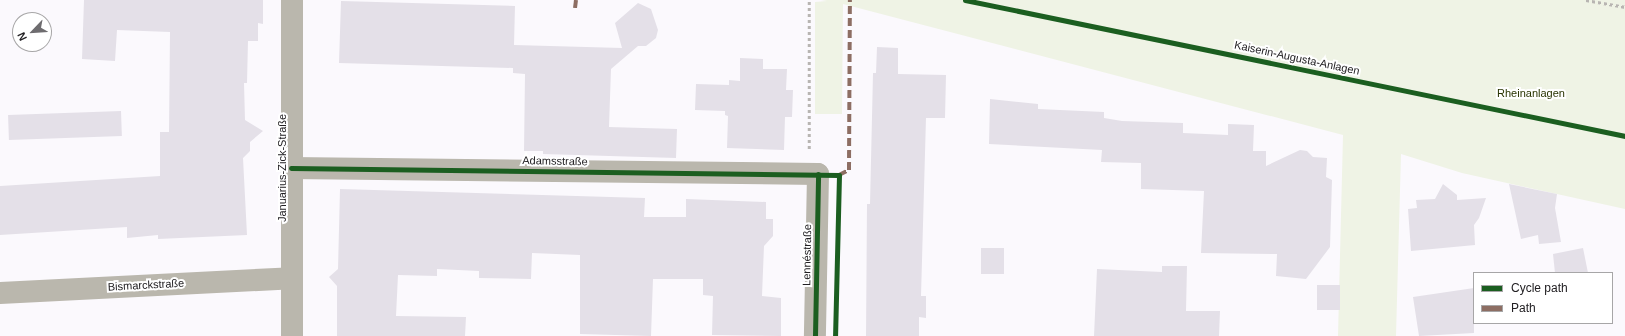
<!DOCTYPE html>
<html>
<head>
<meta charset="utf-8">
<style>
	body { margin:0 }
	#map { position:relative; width:1625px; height:336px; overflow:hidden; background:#fbf9fd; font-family:Helvetica,sans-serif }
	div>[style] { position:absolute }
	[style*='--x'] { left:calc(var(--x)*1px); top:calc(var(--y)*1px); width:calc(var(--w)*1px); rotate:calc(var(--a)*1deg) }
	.green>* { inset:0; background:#eff3e5 }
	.building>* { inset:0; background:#e4e0e8; transform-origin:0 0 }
	.path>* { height:2.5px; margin-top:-1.25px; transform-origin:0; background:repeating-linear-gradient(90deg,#b8b5b2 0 3px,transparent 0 6px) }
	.minor>* { height:22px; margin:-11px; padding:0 11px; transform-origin:11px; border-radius:11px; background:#bab7ad }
	.quiet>* { height:4px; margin-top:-2px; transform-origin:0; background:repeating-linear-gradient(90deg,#8d6e63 0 8px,transparent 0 12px) }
	.cycleway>* { height:5px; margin:-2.5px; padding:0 2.5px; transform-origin:2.5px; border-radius:2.5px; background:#1b5e20 }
	span { translate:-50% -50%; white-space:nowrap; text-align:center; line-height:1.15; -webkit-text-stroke:4px #fff; paint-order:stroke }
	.street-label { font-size:11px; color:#222023 }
	.park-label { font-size:11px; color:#293402 }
	.legend { position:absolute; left:1473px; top:272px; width:140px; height:52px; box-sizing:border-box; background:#fff; border:1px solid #a7a6a7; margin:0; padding:5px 7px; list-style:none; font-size:12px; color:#222023 }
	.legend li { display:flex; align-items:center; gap:8px; height:20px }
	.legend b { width:20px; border:1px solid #a7a6a7 }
	.north { position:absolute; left:12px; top:12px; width:40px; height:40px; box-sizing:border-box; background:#fff; border:1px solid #a7a6a7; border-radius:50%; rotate:245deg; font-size:11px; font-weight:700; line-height:16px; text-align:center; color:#222023 }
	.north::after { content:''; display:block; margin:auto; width:14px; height:18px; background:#6e6c6f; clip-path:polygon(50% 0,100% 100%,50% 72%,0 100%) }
</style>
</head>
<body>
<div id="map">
	<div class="green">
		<div style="clip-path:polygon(821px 0,1625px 0,1625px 209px,1462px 173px,1401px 154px,1396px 336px,1338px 336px,1343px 135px,843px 4px,842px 114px,815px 114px,815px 2px,827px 1px)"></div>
	</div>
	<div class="building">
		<div style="clip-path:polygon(84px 0,263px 0,263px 24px,258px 23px,258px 41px,248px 41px,247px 83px,244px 83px,245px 120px,263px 131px,250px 142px,250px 151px,243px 158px,247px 235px,158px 239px,158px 235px,127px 238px,127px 227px,0 235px,0 186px,160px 176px,160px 132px,169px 132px,170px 32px,117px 30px,115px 61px,82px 59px)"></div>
		<div style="clip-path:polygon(341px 1px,515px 6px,514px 45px,622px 48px,615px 23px,638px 3px,651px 9px,658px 30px,656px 38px,646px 46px,638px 46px,611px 69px,609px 127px,677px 129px,676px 158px,543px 154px,543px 151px,524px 151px,525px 74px,513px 73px,513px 68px,339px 63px)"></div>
		<div style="clip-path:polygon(877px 47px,898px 48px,898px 74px,946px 75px,945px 118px,926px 118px,921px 296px,926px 296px,926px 318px,919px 317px,919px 336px,866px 336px,867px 204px,870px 204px,873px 73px,876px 73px)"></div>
		<div style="clip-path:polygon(740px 58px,763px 59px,763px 69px,787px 69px,786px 90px,793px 90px,792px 117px,785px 117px,784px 150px,727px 148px,728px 116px,725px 115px,725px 111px,695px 110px,696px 84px,729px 85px,729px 80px,740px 81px)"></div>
		<div style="clip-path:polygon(990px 99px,1038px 104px,1038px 109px,1104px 112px,1104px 118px,1122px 121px,1183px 123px,1183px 133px,1228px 135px,1228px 124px,1254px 125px,1253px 151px,1266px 151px,1266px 166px,1300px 150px,1307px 151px,1313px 157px,1327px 158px,1326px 177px,1332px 180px,1330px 247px,1306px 279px,1276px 276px,1277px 254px,1201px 253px,1204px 191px,1141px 189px,1141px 163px,1101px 162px,1102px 150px,989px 144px)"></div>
		<div style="left:121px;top:111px;width:25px;height:113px;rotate:88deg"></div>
		<div style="clip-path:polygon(1443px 184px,1457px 195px,1457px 200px,1486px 198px,1479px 218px,1474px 225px,1475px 245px,1411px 251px,1408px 209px,1417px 208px,1416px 200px,1435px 199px)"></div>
		<div style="clip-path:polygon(1509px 184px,1557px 194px,1555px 208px,1561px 242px,1539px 244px,1538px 235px,1521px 239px)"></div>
		<div style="clip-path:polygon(340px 189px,645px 198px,644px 217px,686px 217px,686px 199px,766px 202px,766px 219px,773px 219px,773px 236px,764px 246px,762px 296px,781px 298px,781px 336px,712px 335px,713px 296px,703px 295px,703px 279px,653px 279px,651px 336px,580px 334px,580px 255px,532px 253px,531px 279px,479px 278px,479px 271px,437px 269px,437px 276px,398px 275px,396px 316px,466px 317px,465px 336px,337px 336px,337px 286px,329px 277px,338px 269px)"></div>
		<div style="left:981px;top:248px;width:23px;height:26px"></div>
		<div style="clip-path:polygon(1583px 248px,1588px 273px,1555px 273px,1553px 254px)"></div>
		<div style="clip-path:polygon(1162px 266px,1187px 266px,1186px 311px,1220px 311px,1219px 336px,1094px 336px,1097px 269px,1162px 272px)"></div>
		<div style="left:1317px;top:285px;width:23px;height:25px"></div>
		<div style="clip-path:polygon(1474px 288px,1474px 333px,1419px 336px,1413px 297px)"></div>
	</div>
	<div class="path">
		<div style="--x:965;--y:0;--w:674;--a:11.64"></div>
		<div style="--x:1586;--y:0;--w:40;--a:10"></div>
		<div style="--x:809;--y:149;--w:149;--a:-90"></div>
	</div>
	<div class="minor">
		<div style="--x:291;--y:168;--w:527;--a:0.65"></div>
		<div style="--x:818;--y:174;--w:162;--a:91.1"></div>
		<div style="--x:0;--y:293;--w:292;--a:-2.9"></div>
		<div style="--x:292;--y:336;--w:336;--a:-90"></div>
	</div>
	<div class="quiet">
		<div style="--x:575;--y:8;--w:8;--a:-83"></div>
		<div style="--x:839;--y:175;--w:11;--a:-27"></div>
		<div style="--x:849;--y:170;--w:170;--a:-89.7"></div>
	</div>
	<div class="cycleway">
		<div style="--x:965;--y:0;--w:674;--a:11.64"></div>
		<div style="--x:291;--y:168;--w:548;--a:0.73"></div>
		<div style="--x:839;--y:175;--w:161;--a:91.4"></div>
		<div style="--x:815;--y:336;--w:162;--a:-88.9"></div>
	</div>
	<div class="street-label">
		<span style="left:1297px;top:58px;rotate:12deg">Kaiserin-Augusta-Anlagen</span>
		<span style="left:555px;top:161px;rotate:1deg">Adamsstraße</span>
		<span style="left:282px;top:168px;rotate:-90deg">Januarius-Zick-Straße</span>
		<span style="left:807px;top:255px;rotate:-89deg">Lennéstraße</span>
		<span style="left:146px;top:285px;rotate:-3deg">Bismarckstraße</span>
	</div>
	<div class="park-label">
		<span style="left:1531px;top:93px">Rheinanlagen</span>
	</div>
	<ul class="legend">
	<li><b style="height:5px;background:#1b5e20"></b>Cycle path</li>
	<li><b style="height:5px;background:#8d6e63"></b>Path</li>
	</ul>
	<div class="north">N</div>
</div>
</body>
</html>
